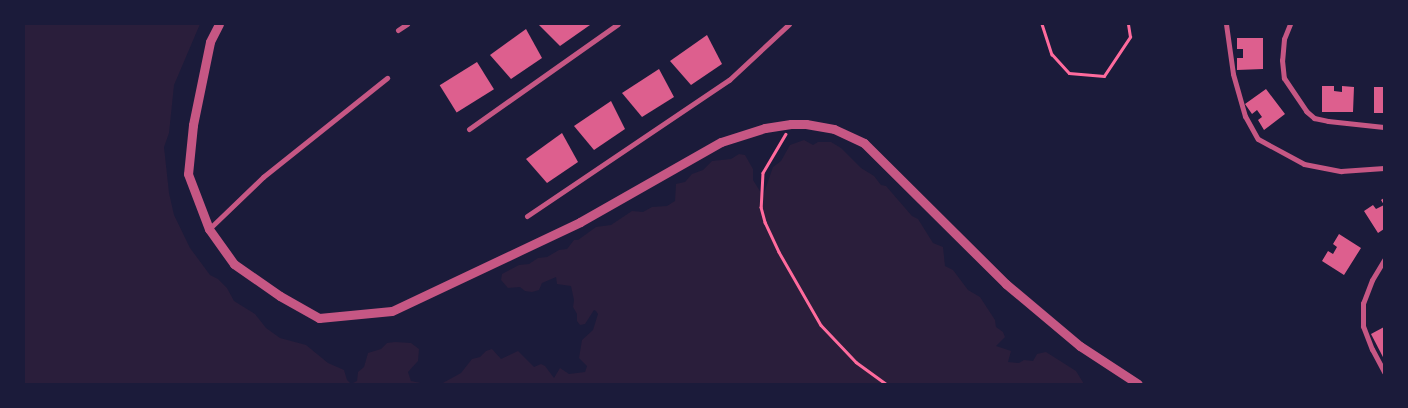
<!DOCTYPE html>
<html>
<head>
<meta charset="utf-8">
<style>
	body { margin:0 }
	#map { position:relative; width:1408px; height:408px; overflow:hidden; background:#1b1b3a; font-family:"Asap Condensed",sans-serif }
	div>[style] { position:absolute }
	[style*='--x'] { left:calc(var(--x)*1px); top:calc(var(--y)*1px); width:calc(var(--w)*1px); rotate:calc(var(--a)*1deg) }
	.green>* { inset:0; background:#2a1e3b }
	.building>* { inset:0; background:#dd5f8e; transform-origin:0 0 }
	.path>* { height:2.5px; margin:-1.25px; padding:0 1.25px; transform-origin:1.25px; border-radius:1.25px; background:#ff6b9d }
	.minor>* { height:5px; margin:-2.5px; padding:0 2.5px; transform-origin:2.5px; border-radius:2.5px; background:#c65784 }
	.tertiary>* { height:9px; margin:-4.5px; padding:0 4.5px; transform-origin:4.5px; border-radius:4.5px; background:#c65784 }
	span { translate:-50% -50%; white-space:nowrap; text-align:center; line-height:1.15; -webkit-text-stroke:5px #1b1b3a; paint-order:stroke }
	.frame { position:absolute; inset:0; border:25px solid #1b1b3a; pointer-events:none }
</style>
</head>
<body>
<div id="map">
	<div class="green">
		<div style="clip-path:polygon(24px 24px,200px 24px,174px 85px,169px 133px,164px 147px,169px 193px,174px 215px,190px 248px,210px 275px,218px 279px,227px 288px,234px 301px,255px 314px,266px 328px,280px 338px,306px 345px,328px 363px,344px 370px,347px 380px,351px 384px,357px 381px,358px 372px,364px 367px,368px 353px,381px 349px,387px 343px,395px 342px,411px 343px,419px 349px,418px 361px,408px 372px,411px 381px,426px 384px,24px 384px)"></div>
		<div style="clip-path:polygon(804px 140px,813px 145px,818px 142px,831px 142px,841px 148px,861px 168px,874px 176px,881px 185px,886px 186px,912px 216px,918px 219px,933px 243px,943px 247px,945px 266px,953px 270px,968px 290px,980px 297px,995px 320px,996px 327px,1003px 332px,1005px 337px,996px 346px,1011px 351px,1008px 362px,1019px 363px,1024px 360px,1033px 361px,1037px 354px,1046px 352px,1076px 371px,1084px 384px,441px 384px,461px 373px,472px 359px,480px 357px,486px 351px,492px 349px,501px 359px,518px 351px,534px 367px,541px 364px,545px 366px,554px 378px,560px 368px,569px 374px,585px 372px,587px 366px,579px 358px,582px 340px,593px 330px,598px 314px,596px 311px,594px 310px,585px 324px,580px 325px,577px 321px,577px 314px,573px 307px,574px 300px,571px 286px,557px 284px,556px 277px,542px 283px,539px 290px,532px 292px,525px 291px,520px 287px,508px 288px,501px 280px,502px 274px,519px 265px,529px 264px,538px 258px,547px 257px,559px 250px,567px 249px,574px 240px,578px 240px,596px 227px,611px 225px,632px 211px,643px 212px,652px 207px,667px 206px,675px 201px,676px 184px,685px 182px,692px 174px,703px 170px,712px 161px,731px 159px,739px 154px,745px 155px,753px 169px,753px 180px,763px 196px,773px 167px,781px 161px,790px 145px)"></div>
	</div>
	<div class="building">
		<div style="clip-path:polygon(538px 24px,589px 24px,590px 25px,560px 46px)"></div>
		<div style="clip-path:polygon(526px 29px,542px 58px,511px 79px,490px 55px)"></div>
		<div style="clip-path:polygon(707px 35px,722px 64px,691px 85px,670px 61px)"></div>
		<div style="clip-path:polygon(1237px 38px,1263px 38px,1263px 69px,1237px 70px,1237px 58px,1243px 58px,1243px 49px,1237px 49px)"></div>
		<div style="left:477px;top:62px;width:32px;height:44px;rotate:58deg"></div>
		<div style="clip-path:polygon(659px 69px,674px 97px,642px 117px,622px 93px)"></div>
		<div style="clip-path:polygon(1322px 86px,1334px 86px,1334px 91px,1342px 92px,1342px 86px,1354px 87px,1353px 112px,1322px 112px)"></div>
		<div style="left:1374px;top:87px;width:10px;height:26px"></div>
		<div style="clip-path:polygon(1266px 89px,1285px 114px,1264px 130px,1258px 120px,1262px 117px,1257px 110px,1252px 114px,1245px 104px)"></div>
		<div style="clip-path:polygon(611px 101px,625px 129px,594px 150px,574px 126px)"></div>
		<div style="clip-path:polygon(562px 133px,578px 162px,547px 183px,526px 159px)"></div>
		<div style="clip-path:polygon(1384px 198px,1384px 229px,1378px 233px,1364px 211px,1373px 205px,1376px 209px,1384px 205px,1381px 200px)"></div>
		<div style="clip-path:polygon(1339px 234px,1361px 248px,1344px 275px,1322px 261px,1328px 251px,1333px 254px,1337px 247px,1333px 244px)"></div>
		<div style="clip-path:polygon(1384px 327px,1384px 359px,1371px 334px)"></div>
	</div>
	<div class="path">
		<div style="--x:1042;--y:24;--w:32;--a:72"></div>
		<div style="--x:1052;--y:54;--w:25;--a:48"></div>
		<div style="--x:1069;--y:73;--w:35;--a:5"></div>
		<div style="--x:1104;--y:76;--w:47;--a:-56.3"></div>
		<div style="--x:1130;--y:37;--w:13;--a:-99"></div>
		<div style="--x:786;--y:134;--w:45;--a:120.5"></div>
		<div style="--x:763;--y:173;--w:34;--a:93"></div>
		<div style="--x:761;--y:207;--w:16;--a:75"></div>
		<div style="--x:765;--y:222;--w:33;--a:65"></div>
		<div style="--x:779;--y:252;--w:84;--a:60.1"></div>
		<div style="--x:821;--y:325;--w:51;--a:46.6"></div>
		<div style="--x:856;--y:362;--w:37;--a:36"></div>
	</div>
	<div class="minor">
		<div style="--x:1226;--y:24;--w:50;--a:82"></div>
		<div style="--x:1233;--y:74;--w:44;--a:74.1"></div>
		<div style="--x:1245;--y:116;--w:26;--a:61"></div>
		<div style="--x:1258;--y:139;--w:52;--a:28.5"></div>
		<div style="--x:1304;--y:164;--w:38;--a:11"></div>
		<div style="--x:1341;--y:171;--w:43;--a:-4"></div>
		<div style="--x:1290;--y:24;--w:16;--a:112"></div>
		<div style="--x:1284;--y:39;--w:21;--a:95"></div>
		<div style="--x:1282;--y:60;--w:18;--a:84"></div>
		<div style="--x:1284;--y:78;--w:40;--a:56"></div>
		<div style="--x:1306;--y:111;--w:11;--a:41"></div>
		<div style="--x:1314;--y:118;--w:14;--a:12"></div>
		<div style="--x:1328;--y:121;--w:56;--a:6.1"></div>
		<div style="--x:398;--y:30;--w:11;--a:-34"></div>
		<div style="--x:469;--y:129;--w:182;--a:-35.2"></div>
		<div style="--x:527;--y:216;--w:244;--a:-34"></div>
		<div style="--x:729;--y:80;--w:82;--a:-43"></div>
		<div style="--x:209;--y:229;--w:75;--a:-43.9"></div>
		<div style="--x:263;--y:177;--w:159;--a:-38.6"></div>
		<div style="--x:1384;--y:260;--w:23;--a:121"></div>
		<div style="--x:1372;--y:280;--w:25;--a:111"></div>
		<div style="--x:1363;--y:303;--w:23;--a:90"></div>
		<div style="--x:1363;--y:326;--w:25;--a:69"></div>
		<div style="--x:1372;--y:349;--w:26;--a:62"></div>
	</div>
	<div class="tertiary">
		<div style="--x:219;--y:24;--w:20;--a:117"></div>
		<div style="--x:210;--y:42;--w:85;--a:101.6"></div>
		<div style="--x:193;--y:125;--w:49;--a:95.8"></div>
		<div style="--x:188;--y:174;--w:59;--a:69.1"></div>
		<div style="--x:209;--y:229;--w:43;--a:54.5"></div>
		<div style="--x:234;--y:264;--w:56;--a:34.8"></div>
		<div style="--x:280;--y:296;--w:45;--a:29.4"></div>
		<div style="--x:319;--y:318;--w:73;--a:-5.5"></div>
		<div style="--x:392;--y:311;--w:208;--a:-25.3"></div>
		<div style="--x:580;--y:222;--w:162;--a:-29.6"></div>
		<div style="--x:721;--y:142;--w:46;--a:-17.7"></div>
		<div style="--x:765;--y:128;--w:26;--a:-9"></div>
		<div style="--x:791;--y:124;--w:15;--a:0"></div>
		<div style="--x:806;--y:124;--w:28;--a:10"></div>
		<div style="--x:834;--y:129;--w:33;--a:25"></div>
		<div style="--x:864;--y:143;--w:200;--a:44.8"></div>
		<div style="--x:1006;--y:284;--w:97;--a:40"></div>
		<div style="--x:1080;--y:346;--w:69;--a:33.2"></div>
	</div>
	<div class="frame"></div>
</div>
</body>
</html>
